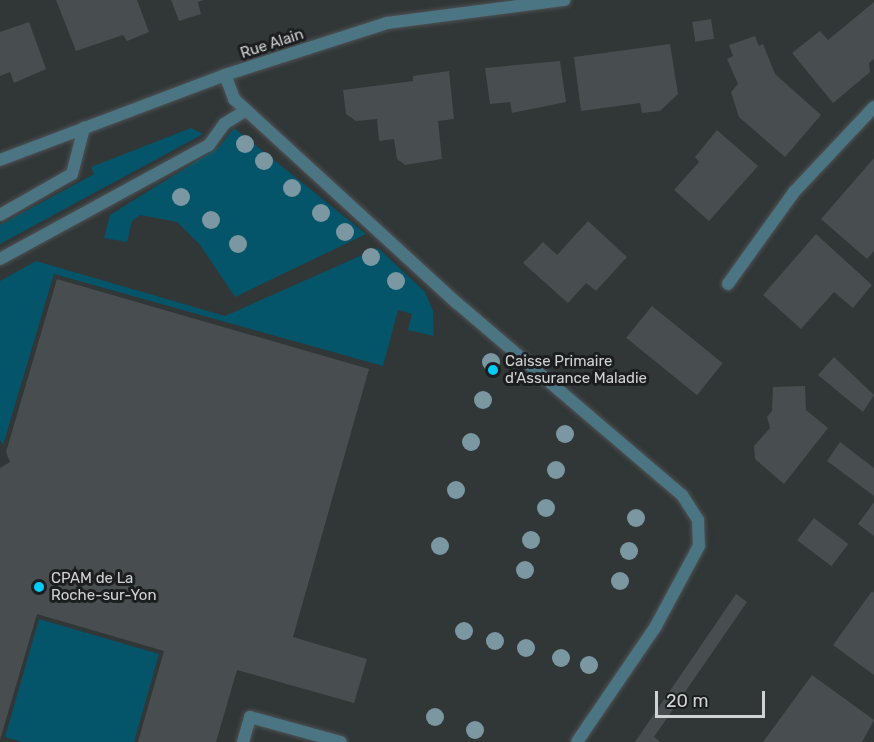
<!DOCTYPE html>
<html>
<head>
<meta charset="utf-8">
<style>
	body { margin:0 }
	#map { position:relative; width:874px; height:742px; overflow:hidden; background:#313637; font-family:Rubik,sans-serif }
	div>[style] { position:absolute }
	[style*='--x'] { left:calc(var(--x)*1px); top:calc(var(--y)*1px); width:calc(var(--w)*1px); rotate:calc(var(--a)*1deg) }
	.green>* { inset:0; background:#045569 }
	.building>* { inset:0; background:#484d4f; transform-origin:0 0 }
	.roads { filter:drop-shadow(0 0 2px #4e5253) drop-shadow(0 0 2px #4e5253) }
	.service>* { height:12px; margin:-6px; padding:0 6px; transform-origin:6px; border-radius:6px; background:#4c7584 }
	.minor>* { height:12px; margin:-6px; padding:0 6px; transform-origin:6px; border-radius:6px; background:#4c7584 }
	.trees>* { width:18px; height:18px; margin:-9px; border-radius:50%; background:#7a97a2 }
	.dots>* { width:16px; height:16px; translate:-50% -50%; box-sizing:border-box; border:3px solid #1b1d1e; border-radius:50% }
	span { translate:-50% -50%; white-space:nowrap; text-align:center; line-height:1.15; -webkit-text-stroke:6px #1b1d1e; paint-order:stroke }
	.street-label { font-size:15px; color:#d0d3d4 }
	.poi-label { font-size:15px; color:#d0d3d4 }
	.left { translate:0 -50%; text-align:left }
	.scale { position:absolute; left:655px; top:691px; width:110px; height:27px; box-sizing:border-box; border:3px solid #d0d3d4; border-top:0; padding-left:8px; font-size:18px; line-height:21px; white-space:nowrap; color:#d0d3d4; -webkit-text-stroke:4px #1b1d1e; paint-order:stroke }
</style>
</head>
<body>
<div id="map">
	<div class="green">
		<div style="clip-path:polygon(191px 128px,203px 134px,0 244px,0 225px,94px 174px,91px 167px)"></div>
		<div style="clip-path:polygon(234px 128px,366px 234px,235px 297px,200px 245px,177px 222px,140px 215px,132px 221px,127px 242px,104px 238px,110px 215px,219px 147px)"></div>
		<div style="clip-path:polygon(378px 248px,425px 292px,433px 311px,434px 336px,408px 330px,412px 314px,398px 310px,383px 366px,54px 274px,3px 445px,0 440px,0 281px,36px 261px,225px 316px)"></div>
		<div style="clip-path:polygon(39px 619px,159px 654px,134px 742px,22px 742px,5px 737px)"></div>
	</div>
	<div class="building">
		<div style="clip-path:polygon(56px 0,137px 0,149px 32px,127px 41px,123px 35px,76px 51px)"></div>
		<div style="clip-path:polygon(171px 0,204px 0,198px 2px,201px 14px,179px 21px)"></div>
		<div style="clip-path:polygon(874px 2px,874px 59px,869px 63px,870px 72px,833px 103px,792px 53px,820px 31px,828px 40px)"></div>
		<div style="left:711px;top:19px;width:20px;height:19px;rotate:81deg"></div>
		<div style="clip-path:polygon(29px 22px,46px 69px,14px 83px,10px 72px,0 76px,0 32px)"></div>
		<div style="clip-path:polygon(755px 36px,759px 46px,763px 44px,775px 74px,821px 115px,785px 157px,739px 117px,731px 92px,738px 84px,727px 59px,733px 56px,729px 45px)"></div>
		<div style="clip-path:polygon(670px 44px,678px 94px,660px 111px,642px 113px,640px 103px,581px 111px,574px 57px)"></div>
		<div style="clip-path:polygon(560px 61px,566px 102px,512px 113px,510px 102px,490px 104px,485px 68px)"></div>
		<div style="clip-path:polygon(449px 71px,454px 119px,438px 121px,442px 159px,405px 165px,397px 159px,394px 139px,379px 141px,377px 119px,356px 121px,346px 114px,343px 90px,413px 81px,413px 76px)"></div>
		<div style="clip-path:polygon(717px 130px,758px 166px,709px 221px,674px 190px,699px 162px,695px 157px)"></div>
		<div style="clip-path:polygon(874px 158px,874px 251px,867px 259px,821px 219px)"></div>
		<div style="clip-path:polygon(588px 221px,627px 257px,596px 291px,586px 283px,568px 303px,523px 263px,543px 242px,557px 255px)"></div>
		<div style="clip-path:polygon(816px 234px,872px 285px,853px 308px,834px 292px,801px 329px,763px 295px)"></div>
		<div style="clip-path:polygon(57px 279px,369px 369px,293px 637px,367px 659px,354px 703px,237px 670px,216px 742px,138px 742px,164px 651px,37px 614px,0 740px,0 468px,10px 462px,6px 452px)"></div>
		<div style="left:652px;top:306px;width:91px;height:41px;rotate:39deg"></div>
		<div style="clip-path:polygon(834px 357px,874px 395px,863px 412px,818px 375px)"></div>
		<div style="clip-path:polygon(805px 386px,806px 410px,828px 428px,784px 484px,755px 459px,754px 446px,770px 428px,767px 417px,772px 411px,773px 387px)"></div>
		<div style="clip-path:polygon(840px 442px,874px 468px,874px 496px,827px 461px)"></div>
		<div style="clip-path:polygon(874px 502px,874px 536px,858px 524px)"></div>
		<div style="left:814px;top:518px;width:43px;height:28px;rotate:37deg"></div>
		<div style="clip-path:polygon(872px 591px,874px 593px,874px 675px,833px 645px)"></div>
		<div style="clip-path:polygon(736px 594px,747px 602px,654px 737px,660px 742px,635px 742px)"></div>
		<div style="clip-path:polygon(812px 675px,874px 720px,862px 742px,763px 742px)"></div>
	</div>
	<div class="roads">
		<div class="service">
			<div style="--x:225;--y:75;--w:26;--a:69"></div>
			<div style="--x:234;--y:99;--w:302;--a:42.5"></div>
			<div style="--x:457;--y:303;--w:296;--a:40.5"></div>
			<div style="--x:682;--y:495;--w:30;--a:57"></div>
			<div style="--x:698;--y:520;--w:26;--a:88"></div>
			<div style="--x:699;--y:546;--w:91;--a:118.3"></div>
			<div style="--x:656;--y:626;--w:140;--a:124.3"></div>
			<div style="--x:0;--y:215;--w:83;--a:-29.7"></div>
			<div style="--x:72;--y:174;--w:48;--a:-75.4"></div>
			<div style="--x:0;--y:259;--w:238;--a:-28.6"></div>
			<div style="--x:209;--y:145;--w:26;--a:-54"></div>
			<div style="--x:224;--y:124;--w:26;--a:-32"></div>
			<div style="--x:243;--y:742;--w:26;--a:-74"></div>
			<div style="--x:250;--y:717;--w:94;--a:15.4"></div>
		</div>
		<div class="minor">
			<div style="--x:0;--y:160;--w:241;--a:-20.7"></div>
			<div style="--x:225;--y:75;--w:170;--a:-17.8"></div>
			<div style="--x:387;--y:23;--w:179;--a:-7.4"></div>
			<div style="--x:728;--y:284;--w:113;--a:-54.3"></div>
			<div style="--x:794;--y:192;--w:117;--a:-46.7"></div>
		</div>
	</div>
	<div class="trees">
		<div style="left:245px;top:144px"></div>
		<div style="left:264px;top:161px"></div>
		<div style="left:292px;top:188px"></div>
		<div style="left:181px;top:197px"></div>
		<div style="left:321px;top:213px"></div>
		<div style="left:211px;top:220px"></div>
		<div style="left:345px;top:232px"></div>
		<div style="left:238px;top:244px"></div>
		<div style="left:371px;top:257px"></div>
		<div style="left:396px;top:281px"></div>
		<div style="left:491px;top:362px"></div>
		<div style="left:483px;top:400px"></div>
		<div style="left:565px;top:434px"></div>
		<div style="left:471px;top:442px"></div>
		<div style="left:556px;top:470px"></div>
		<div style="left:456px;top:490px"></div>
		<div style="left:546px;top:508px"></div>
		<div style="left:636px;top:518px"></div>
		<div style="left:531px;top:540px"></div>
		<div style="left:440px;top:546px"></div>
		<div style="left:629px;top:551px"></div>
		<div style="left:525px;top:570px"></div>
		<div style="left:620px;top:581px"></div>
		<div style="left:464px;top:631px"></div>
		<div style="left:495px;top:641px"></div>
		<div style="left:526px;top:648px"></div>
		<div style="left:561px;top:658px"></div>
		<div style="left:589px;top:665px"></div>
		<div style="left:435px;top:717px"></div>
		<div style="left:475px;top:730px"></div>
	</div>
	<div class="dots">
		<div style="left:493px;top:370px;background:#00cbf9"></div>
		<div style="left:39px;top:587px;background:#00cbf9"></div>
	</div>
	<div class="street-label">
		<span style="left:272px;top:44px;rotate:-18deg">Rue Alain</span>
	</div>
	<div class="poi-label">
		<span class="left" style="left:505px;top:370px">Caisse Primaire<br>d'Assurance Maladie</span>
		<span class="left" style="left:51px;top:587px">CPAM de La<br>Roche-sur-Yon</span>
	</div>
	<div class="scale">20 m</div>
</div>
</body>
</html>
